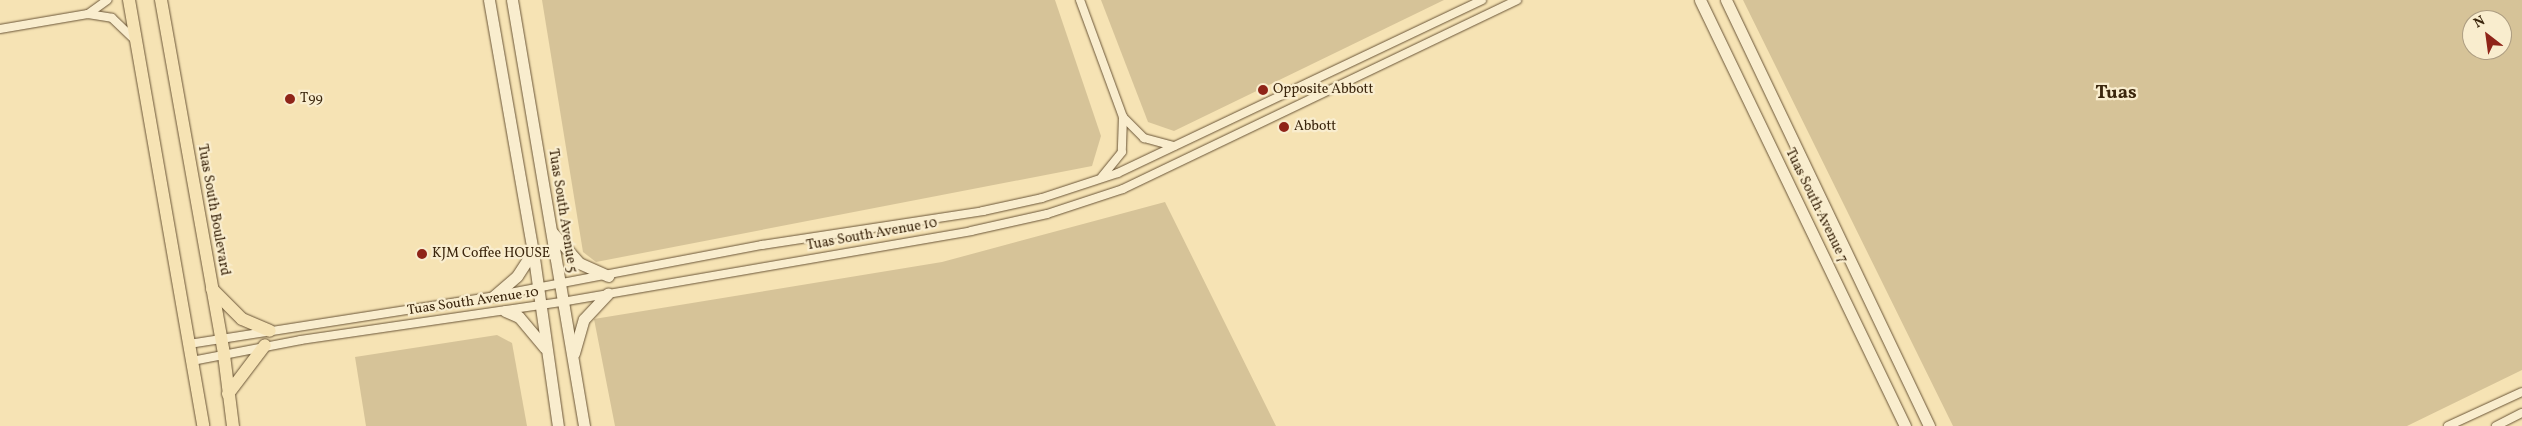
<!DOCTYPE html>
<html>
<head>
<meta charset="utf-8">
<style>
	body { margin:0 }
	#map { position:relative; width:2522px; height:426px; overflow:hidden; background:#f6e3b4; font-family:Vollkorn,serif }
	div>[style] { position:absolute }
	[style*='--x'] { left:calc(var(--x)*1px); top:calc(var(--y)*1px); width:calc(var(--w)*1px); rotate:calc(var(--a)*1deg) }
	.green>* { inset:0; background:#d6c398 }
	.roads { filter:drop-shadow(0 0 1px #6a5537) drop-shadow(0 0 1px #6a5537) }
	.street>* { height:8px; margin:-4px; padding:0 4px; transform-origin:4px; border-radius:4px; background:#f9edce }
	.secondary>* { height:11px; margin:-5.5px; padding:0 5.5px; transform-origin:5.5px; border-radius:5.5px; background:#f9edce }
	.primary>* { height:12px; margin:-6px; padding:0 6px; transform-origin:6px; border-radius:6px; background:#f6e3b4 }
	.dots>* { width:14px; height:14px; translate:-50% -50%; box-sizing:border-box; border:2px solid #f9edce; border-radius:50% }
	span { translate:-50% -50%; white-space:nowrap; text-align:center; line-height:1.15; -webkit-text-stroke:4.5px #f9edce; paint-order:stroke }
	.poi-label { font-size:14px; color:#3b260d }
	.left { translate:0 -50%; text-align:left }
	.street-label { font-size:14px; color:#3b260d }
	.district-label { font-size:19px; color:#3b260d; font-weight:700 }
	.north { position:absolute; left:2462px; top:10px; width:50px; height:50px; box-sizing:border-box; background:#f9edce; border:1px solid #ad9d81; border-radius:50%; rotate:330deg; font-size:14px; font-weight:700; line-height:20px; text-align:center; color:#3b260d }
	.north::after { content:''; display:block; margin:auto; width:18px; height:22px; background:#8f2418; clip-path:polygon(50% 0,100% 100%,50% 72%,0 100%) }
</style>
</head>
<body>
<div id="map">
	<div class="green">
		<div style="clip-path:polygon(542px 0,1055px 0,1101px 136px,1092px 166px,596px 262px,583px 252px)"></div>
		<div style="clip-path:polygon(1101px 0,1444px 0,1174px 131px,1148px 122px)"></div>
		<div style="clip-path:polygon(evenodd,1743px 0,2522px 0,2522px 370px,2407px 426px,1953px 426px,1743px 0,2472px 20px,2502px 20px,2502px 50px,2472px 50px,2472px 20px)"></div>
		<div style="clip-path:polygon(1165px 202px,1276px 426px,615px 426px,594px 319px,942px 262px)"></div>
		<div style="clip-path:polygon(497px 335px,512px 343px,527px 426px,366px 426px,355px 357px)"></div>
	</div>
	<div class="roads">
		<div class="street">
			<div style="--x:1080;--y:0;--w:125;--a:69.8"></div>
			<div style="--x:1123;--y:117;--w:35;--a:92"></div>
			<div style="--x:1122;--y:152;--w:32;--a:129"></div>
			<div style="--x:88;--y:14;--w:24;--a:-36"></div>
			<div style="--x:0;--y:29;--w:89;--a:-9.7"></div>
			<div style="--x:88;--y:14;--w:24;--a:9"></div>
			<div style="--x:112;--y:18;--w:32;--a:44"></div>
			<div style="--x:1123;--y:117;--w:30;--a:45"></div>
			<div style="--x:1144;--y:138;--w:31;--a:15"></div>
			<div style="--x:189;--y:344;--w:309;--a:-8.9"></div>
			<div style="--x:494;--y:296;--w:273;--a:-10.8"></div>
			<div style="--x:762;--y:245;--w:224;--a:-8.7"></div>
			<div style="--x:983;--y:211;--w:60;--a:-12.4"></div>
			<div style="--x:1042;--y:198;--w:80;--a:-18.2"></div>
			<div style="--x:1118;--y:173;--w:403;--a:-25.4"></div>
			<div style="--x:192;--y:361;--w:111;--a:-10.9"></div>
			<div style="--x:301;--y:340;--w:264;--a:-8.3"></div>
			<div style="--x:562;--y:302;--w:415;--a:-9.8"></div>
			<div style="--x:971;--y:231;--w:78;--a:-12.6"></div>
			<div style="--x:1047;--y:214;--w:80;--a:-18.2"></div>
			<div style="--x:1123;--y:189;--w:437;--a:-25.6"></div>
			<div style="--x:2448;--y:426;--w:81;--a:-24.7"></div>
			<div style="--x:2496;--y:426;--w:29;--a:-27"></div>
		</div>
		<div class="secondary">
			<div style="--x:489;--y:0;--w:255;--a:80.1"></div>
			<div style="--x:533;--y:251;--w:177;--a:81.9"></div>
			<div style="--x:512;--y:0;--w:432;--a:80.4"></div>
			<div style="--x:1700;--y:0;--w:473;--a:64.3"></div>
			<div style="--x:1726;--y:0;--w:472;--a:64.5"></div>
			<div style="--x:552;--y:232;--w:41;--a:48.9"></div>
			<div style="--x:579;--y:263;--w:32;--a:24"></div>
			<div style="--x:494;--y:296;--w:30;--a:-41"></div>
			<div style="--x:517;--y:276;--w:30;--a:-57"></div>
			<div style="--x:505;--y:311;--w:15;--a:23"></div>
			<div style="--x:519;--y:317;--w:40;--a:50"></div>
			<div style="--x:574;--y:353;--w:35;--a:-74"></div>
			<div style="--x:584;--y:319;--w:35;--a:-47"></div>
		</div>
		<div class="primary">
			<div style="--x:129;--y:0;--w:432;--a:80.1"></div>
			<div style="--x:161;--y:0;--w:361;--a:79.9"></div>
			<div style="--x:224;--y:355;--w:72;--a:82.8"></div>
			<div style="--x:212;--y:289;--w:42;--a:45"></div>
			<div style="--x:242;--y:319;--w:30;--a:23"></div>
			<div style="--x:228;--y:394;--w:61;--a:-52.9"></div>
		</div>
	</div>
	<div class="dots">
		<div style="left:1263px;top:90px;background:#8f2418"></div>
		<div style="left:290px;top:99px;background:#8f2418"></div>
		<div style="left:1284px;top:127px;background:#8f2418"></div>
		<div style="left:422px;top:254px;background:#8f2418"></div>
	</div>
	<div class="poi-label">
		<span class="left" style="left:1273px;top:90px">Opposite Abbott</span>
		<span class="left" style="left:300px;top:99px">T99</span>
		<span class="left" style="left:1294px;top:127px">Abbott</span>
		<span class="left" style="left:432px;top:254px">KJM Coffee HOUSE</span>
	</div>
	<div class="street-label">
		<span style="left:1816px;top:206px;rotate:64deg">Tuas South Avenue 7</span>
		<span style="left:213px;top:210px;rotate:80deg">Tuas South Boulevard</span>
		<span style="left:562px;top:211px;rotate:81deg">Tuas South Avenue 5</span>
		<span style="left:872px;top:235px;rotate:-10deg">Tuas South Avenue 10</span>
		<span style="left:473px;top:302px;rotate:-8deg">Tuas South Avenue 10</span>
	</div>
	<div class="district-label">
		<span style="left:2116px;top:94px">Tuas</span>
	</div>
	<div class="north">N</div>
</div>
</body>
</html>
